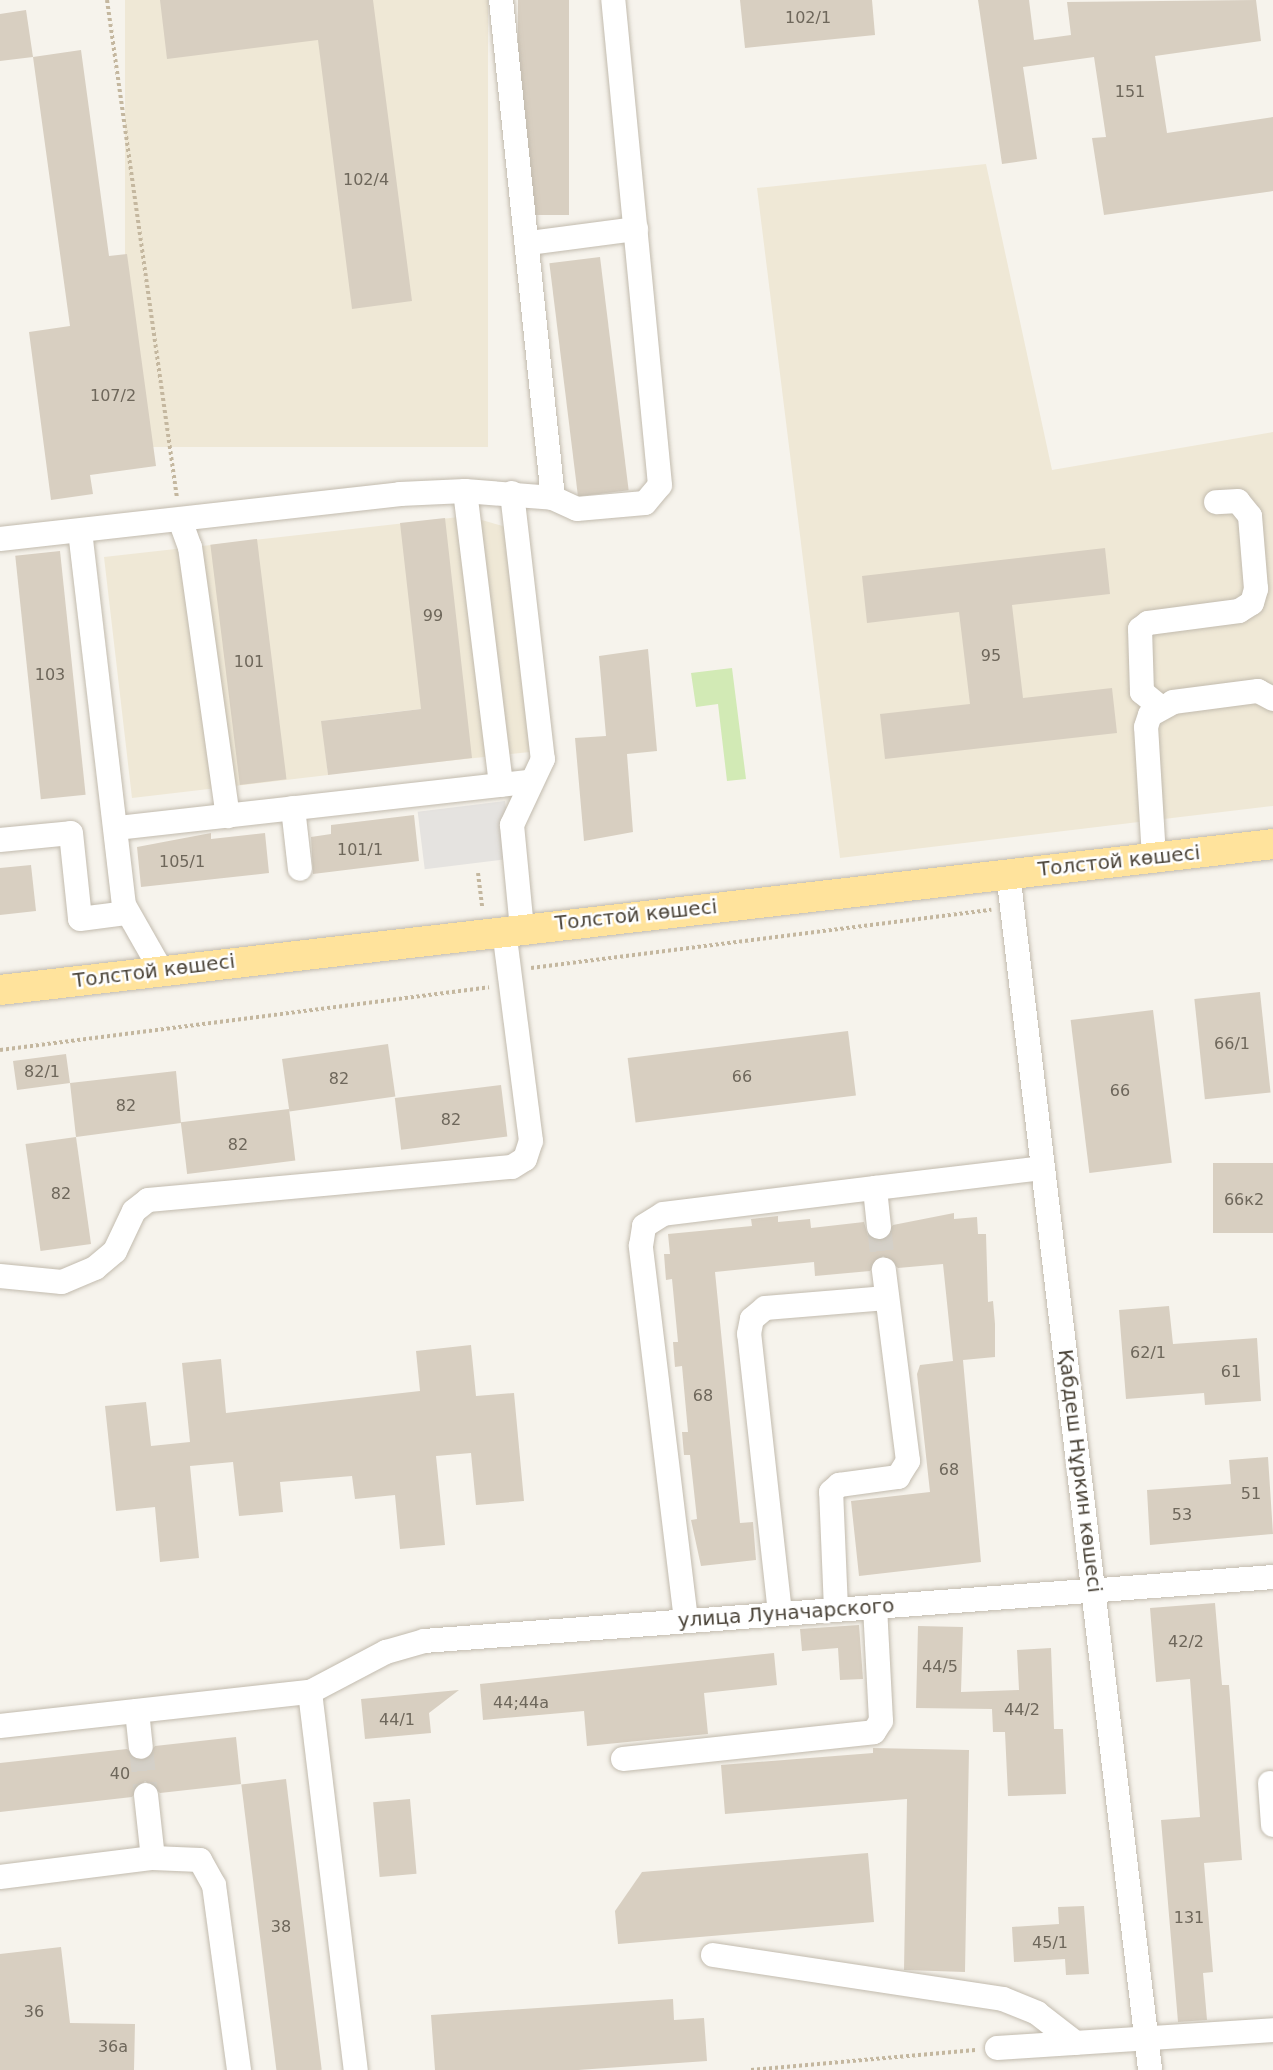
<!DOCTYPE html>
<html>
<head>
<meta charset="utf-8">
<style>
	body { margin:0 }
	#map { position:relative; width:1273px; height:2070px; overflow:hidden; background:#f6f3ec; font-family:"DejaVu Sans",sans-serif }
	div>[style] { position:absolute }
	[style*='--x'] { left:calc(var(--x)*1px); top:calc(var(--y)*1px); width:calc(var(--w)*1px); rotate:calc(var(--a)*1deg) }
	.education>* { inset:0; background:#efe8d6; transform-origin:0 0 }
	.green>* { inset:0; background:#d2eab5 }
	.parking>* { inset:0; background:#e5e3e0; transform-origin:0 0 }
	.building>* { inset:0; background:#d8cfc1; transform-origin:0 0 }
	.minor-tunnel>* { height:24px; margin-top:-12px; transform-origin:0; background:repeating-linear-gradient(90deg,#d4d0c8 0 24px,transparent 0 36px) }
	.path>* { height:4px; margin-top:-2px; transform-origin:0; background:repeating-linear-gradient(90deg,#c4b79f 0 3px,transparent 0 6px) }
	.roads { filter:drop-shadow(0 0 2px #c2bbae) drop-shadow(0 0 2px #c2bbae) }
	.minor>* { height:24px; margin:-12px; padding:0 12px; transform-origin:12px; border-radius:12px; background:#fff }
	.major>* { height:30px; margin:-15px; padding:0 15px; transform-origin:15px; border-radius:15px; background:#ffe39c }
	span { translate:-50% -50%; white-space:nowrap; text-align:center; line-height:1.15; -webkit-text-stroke:5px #fff; paint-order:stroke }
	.number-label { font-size:16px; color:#6e675b }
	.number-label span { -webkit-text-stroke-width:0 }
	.street-label { font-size:20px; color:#4b4439 }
</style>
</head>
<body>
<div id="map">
	<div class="education">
		<div style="left:125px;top:0;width:363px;height:447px"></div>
		<div style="clip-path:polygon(986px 164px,1052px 470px,1273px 432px,1273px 806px,840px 858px,757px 188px)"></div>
		<div style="clip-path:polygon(468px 516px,506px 527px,530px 752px,428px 763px,421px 709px,385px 713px,322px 721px,328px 775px,132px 798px,104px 557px)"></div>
	</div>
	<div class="green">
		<div style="clip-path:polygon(732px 668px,746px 779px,727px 781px,718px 704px,696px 707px,691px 673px)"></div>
	</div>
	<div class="parking">
		<div style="left:505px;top:801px;width:58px;height:88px;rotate:83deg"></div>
	</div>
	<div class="building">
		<div style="clip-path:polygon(160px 0,373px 0,412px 301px,352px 309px,318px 40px,167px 59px)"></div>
		<div style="left:518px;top:0;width:51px;height:215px"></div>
		<div style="clip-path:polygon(740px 0,872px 0,875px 35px,745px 48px)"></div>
		<div style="clip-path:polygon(978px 0,1029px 0,1034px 40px,1071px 35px,1067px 2px,1256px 0,1261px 41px,1155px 56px,1167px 133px,1273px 117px,1273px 191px,1104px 215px,1092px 138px,1106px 137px,1094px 57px,1023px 67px,1037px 159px,1002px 164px)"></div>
		<div style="clip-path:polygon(26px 10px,33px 57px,0 61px,0 14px)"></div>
		<div style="clip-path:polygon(81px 50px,109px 256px,127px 254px,156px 466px,90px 475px,93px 494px,51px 500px,29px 332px,70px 326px,33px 57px)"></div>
		<div style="left:600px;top:257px;width:235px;height:51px;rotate:83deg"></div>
		<div style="clip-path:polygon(445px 518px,472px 758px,328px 775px,321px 721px,421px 709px,400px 523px)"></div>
		<div style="left:257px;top:539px;width:242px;height:47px;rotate:83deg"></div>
		<div style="clip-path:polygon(1105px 548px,1110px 594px,1012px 605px,1023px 698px,1112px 688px,1117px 733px,885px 759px,880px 714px,970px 704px,959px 612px,867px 623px,862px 576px)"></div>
		<div style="left:60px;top:551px;width:245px;height:45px;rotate:84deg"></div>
		<div style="clip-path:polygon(648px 649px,657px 751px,627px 754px,633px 832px,584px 841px,575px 738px,606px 736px,599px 656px)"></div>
		<div style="clip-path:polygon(414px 815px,419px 861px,313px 874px,311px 837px,331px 834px,331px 825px)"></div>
		<div style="clip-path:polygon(211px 833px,211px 839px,265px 833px,269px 873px,141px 887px,137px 847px)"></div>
		<div style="clip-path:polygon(31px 865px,36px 911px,0 915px,0 868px)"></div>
		<div style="left:1260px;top:992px;width:101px;height:66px;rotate:84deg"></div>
		<div style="left:1153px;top:1010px;width:154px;height:83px;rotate:83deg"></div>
		<div style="left:848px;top:1031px;width:65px;height:222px;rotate:83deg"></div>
		<div style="left:388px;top:1044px;width:53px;height:107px;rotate:82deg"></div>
		<div style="clip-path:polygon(66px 1054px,70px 1083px,176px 1071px,181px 1123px,76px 1137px,70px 1083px,17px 1090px,13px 1061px)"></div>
		<div style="left:501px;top:1085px;width:52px;height:107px;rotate:83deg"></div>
		<div style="left:289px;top:1109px;width:52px;height:109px;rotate:83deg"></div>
		<div style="left:76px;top:1137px;width:108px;height:51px;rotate:82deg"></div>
		<div style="left:1273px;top:1163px;width:70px;height:60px;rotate:90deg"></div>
		<div style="clip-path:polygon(954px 1213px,954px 1219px,977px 1217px,978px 1234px,986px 1234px,988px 1302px,993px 1301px,995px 1324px,995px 1357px,963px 1360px,981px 1562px,859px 1576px,851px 1501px,930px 1492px,917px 1374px,920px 1365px,953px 1361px,943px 1264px,898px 1268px,883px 1256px,870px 1271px,815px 1276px,814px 1262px,715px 1272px,740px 1523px,753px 1522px,756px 1560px,701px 1566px,691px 1520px,697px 1519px,690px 1455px,684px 1455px,682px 1432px,688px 1432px,682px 1366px,675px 1367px,673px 1342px,678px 1342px,672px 1279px,666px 1280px,664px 1254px,670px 1254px,668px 1234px,752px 1226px,751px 1219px,778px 1216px,778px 1222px,810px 1219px,811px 1228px,864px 1222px,868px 1236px,880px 1241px,893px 1225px)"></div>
		<div style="clip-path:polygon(1169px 1306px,1173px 1344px,1257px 1338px,1261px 1401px,1205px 1405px,1204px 1393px,1126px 1399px,1119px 1310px)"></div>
		<div style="clip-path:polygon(471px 1345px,476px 1396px,514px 1393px,524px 1501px,476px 1505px,471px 1453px,436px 1456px,445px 1545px,400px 1549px,395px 1495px,355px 1499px,352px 1476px,280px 1482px,283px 1512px,239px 1516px,233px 1462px,190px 1466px,199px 1558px,160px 1562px,155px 1507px,116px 1511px,105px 1406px,146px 1402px,151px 1446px,190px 1442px,182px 1363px,221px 1359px,226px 1413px,420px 1391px,416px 1351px)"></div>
		<div style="clip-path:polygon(1268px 1457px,1273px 1534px,1150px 1545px,1147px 1490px,1231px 1484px,1229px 1460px)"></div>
		<div style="clip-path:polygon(1215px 1603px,1222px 1685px,1229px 1685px,1242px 1860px,1204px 1863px,1213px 1972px,1203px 1973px,1207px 2020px,1178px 2022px,1161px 1820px,1200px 1817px,1190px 1679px,1156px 1682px,1150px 1608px)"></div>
		<div style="clip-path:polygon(859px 1625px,863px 1679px,840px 1680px,838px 1648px,802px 1651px,800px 1629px)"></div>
		<div style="clip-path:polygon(918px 1626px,963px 1627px,961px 1692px,1019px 1690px,1017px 1650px,1051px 1648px,1054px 1729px,1063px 1729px,1066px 1794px,1008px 1796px,1005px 1732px,993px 1732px,992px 1709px,916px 1708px)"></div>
		<div style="clip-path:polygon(774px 1653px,777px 1685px,704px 1693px,708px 1734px,587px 1746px,584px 1711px,483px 1720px,480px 1684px)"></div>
		<div style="clip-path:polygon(459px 1690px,429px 1713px,431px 1733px,365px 1739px,361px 1699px)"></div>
		<div style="clip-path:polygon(236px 1737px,241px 1784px,160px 1793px,145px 1781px,132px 1797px,0 1812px,0 1763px,127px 1749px,142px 1761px,155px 1746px)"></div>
		<div style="clip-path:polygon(873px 1748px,969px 1750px,965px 1972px,904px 1970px,907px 1799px,725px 1814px,721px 1765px,873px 1753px)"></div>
		<div style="left:286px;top:1779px;width:293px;height:45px;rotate:83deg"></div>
		<div style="left:410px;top:1799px;width:75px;height:37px;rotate:85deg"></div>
		<div style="clip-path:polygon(868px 1853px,874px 1922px,618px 1944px,615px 1911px,642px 1872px)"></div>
		<div style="clip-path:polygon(1084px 1906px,1089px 1974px,1066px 1975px,1065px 1959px,1014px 1962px,1012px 1927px,1059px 1924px,1058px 1907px)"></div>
		<div style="clip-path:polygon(61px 1947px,70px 2023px,135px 2024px,134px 2070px,0 2070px,0 1954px)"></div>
		<div style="clip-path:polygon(673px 1999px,674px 2020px,704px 2018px,707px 2061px,578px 2070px,435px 2070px,431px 2015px)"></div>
	</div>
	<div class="minor-tunnel">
		<div style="--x:879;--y:1227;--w:43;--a:83.4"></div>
		<div style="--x:141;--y:1747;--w:48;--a:84.1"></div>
	</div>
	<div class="path">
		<div style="--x:107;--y:0;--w:503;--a:82"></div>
		<div style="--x:478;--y:873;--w:35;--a:83"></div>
		<div style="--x:531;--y:968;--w:464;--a:-7.2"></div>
		<div style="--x:0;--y:1050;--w:493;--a:-7.3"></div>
		<div style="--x:751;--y:2070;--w:225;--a:-5.1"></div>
	</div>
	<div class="roads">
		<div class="minor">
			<div style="--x:529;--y:243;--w:108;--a:-7.5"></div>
			<div style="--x:465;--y:491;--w:296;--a:83"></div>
			<div style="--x:512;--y:493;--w:268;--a:83.4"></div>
			<div style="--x:543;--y:759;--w:73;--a:115.2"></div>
			<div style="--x:512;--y:825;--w:103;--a:84.5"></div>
			<div style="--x:553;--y:498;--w:26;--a:25"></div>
			<div style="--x:577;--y:509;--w:68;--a:-5"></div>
			<div style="--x:645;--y:503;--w:23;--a:-50"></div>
			<div style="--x:660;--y:485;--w:487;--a:-95.5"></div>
			<div style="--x:180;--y:520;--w:29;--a:70"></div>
			<div style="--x:190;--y:547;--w:272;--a:82"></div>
			<div style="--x:80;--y:531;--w:377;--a:83.3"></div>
			<div style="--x:124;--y:905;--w:75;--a:60.4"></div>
			<div style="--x:0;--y:539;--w:403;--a:-6.4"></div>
			<div style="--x:400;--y:494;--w:65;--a:-2.6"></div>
			<div style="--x:465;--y:491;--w:88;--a:4.5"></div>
			<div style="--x:553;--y:498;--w:501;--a:-95.96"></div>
			<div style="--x:1159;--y:706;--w:22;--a:-141"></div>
			<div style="--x:1142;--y:692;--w:63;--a:-91.8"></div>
			<div style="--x:1140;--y:629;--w:10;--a:-37"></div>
			<div style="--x:1148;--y:623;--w:92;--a:-7.5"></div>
			<div style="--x:1239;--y:611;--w:15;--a:-32"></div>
			<div style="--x:1252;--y:603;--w:15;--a:-74"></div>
			<div style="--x:1256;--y:589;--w:73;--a:-94.7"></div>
			<div style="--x:1250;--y:516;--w:19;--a:-129"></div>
			<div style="--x:1238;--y:501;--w:22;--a:177"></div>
			<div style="--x:293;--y:808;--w:61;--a:83.5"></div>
			<div style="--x:117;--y:828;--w:415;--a:-6.4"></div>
			<div style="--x:0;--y:840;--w:71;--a:-5.6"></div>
			<div style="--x:71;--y:833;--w:86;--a:84"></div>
			<div style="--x:80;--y:919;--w:46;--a:-7.4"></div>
			<div style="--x:1154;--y:857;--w:130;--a:-93.5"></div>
			<div style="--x:1146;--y:727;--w:13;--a:-72"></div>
			<div style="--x:1150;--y:715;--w:26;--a:-29"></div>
			<div style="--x:1173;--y:702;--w:86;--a:-7.4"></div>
			<div style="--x:1258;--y:691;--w:17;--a:28"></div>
			<div style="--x:1008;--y:873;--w:1205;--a:83.23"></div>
			<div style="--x:879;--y:1227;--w:39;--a:-96"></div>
			<div style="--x:875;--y:1188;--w:168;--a:-6.8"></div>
			<div style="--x:0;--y:1276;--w:62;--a:5.5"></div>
			<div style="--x:62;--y:1282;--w:36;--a:-23"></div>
			<div style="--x:95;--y:1268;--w:26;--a:-40"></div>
			<div style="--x:115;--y:1251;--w:44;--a:-64.6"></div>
			<div style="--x:134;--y:1211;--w:18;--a:-38"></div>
			<div style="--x:148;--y:1200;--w:365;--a:-5.2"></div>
			<div style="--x:512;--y:1167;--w:15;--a:-32"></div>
			<div style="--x:525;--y:1159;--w:19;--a:-72"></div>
			<div style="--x:531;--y:1141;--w:213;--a:-97.3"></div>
			<div style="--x:836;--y:1609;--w:117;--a:-92.4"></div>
			<div style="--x:831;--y:1492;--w:11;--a:-41"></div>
			<div style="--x:839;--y:1485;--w:60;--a:-7.7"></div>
			<div style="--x:898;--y:1477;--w:19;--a:-58"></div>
			<div style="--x:908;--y:1461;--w:193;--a:-97.2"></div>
			<div style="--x:780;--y:1613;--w:281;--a:-96.3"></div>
			<div style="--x:749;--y:1334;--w:15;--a:-79"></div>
			<div style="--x:752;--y:1319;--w:17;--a:-40"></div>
			<div style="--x:765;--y:1308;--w:122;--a:-4.7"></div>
			<div style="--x:686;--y:1620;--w:377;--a:-96.9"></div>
			<div style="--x:641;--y:1246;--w:20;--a:-81"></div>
			<div style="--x:644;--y:1226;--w:22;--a:-32"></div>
			<div style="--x:663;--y:1214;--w:214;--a:-7"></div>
			<div style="--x:310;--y:1692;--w:381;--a:83.1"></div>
			<div style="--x:137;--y:1711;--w:36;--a:84"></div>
			<div style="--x:0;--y:1726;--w:312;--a:-6.3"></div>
			<div style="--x:310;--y:1692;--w:86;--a:-27.8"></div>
			<div style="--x:386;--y:1652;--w:40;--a:-16"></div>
			<div style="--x:424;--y:1641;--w:851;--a:-4.31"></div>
			<div style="--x:623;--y:1759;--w:252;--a:-6.1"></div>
			<div style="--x:874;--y:1732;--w:13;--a:-58"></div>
			<div style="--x:881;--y:1721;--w:114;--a:-93"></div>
			<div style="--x:1270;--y:1783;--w:42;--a:85.9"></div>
			<div style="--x:146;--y:1795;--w:63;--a:83.7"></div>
			<div style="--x:0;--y:1877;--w:154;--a:-7.1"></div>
			<div style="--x:153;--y:1858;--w:47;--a:2.4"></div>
			<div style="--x:200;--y:1860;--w:29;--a:61"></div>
			<div style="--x:214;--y:1885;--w:187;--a:82.3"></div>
			<div style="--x:713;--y:1955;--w:293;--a:8.6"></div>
			<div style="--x:1003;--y:1999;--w:37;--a:22"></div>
			<div style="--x:1037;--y:2013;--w:49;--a:37.6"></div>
			<div style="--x:997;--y:2048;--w:277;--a:-3.7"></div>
		</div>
		<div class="major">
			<div style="--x:0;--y:990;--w:1281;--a:-6.54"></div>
		</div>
	</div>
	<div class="number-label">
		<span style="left:808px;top:18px">102/1</span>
		<span style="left:1130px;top:92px">151</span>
		<span style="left:366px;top:180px">102/4</span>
		<span style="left:113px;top:396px">107/2</span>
		<span style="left:433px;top:616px">99</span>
		<span style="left:991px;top:656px">95</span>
		<span style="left:249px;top:662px">101</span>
		<span style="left:50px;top:675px">103</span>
		<span style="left:360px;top:850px">101/1</span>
		<span style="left:182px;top:862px">105/1</span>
		<span style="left:1232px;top:1044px">66/1</span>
		<span style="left:42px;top:1072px">82/1</span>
		<span style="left:742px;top:1077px">66</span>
		<span style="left:339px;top:1079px">82</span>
		<span style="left:1120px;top:1091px">66</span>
		<span style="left:126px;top:1106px">82</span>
		<span style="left:451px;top:1120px">82</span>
		<span style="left:238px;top:1145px">82</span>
		<span style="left:61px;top:1194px">82</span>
		<span style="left:1244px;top:1200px">66к2</span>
		<span style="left:1148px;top:1353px">62/1</span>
		<span style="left:1231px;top:1372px">61</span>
		<span style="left:703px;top:1396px">68</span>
		<span style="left:949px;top:1470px">68</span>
		<span style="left:1251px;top:1494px">51</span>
		<span style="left:1182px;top:1515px">53</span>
		<span style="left:1186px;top:1642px">42/2</span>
		<span style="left:940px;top:1667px">44/5</span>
		<span style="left:521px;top:1703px">44;44а</span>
		<span style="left:1022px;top:1710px">44/2</span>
		<span style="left:397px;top:1720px">44/1</span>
		<span style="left:120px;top:1774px">40</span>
		<span style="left:1189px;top:1918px">131</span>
		<span style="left:281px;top:1927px">38</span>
		<span style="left:1050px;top:1943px">45/1</span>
		<span style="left:34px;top:2012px">36</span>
		<span style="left:113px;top:2047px">36а</span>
	</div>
	<div class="street-label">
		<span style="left:1119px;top:861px;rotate:-6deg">Толстой көшесі</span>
		<span style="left:636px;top:915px;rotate:-6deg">Толстой көшесі</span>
		<span style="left:154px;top:971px;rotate:-7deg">Толстой көшесі</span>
		<span style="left:1080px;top:1471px;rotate:83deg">Қабдеш Нұркин көшесі</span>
		<span style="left:786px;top:1613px;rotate:-4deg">улица Луначарского</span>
	</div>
</div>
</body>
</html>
